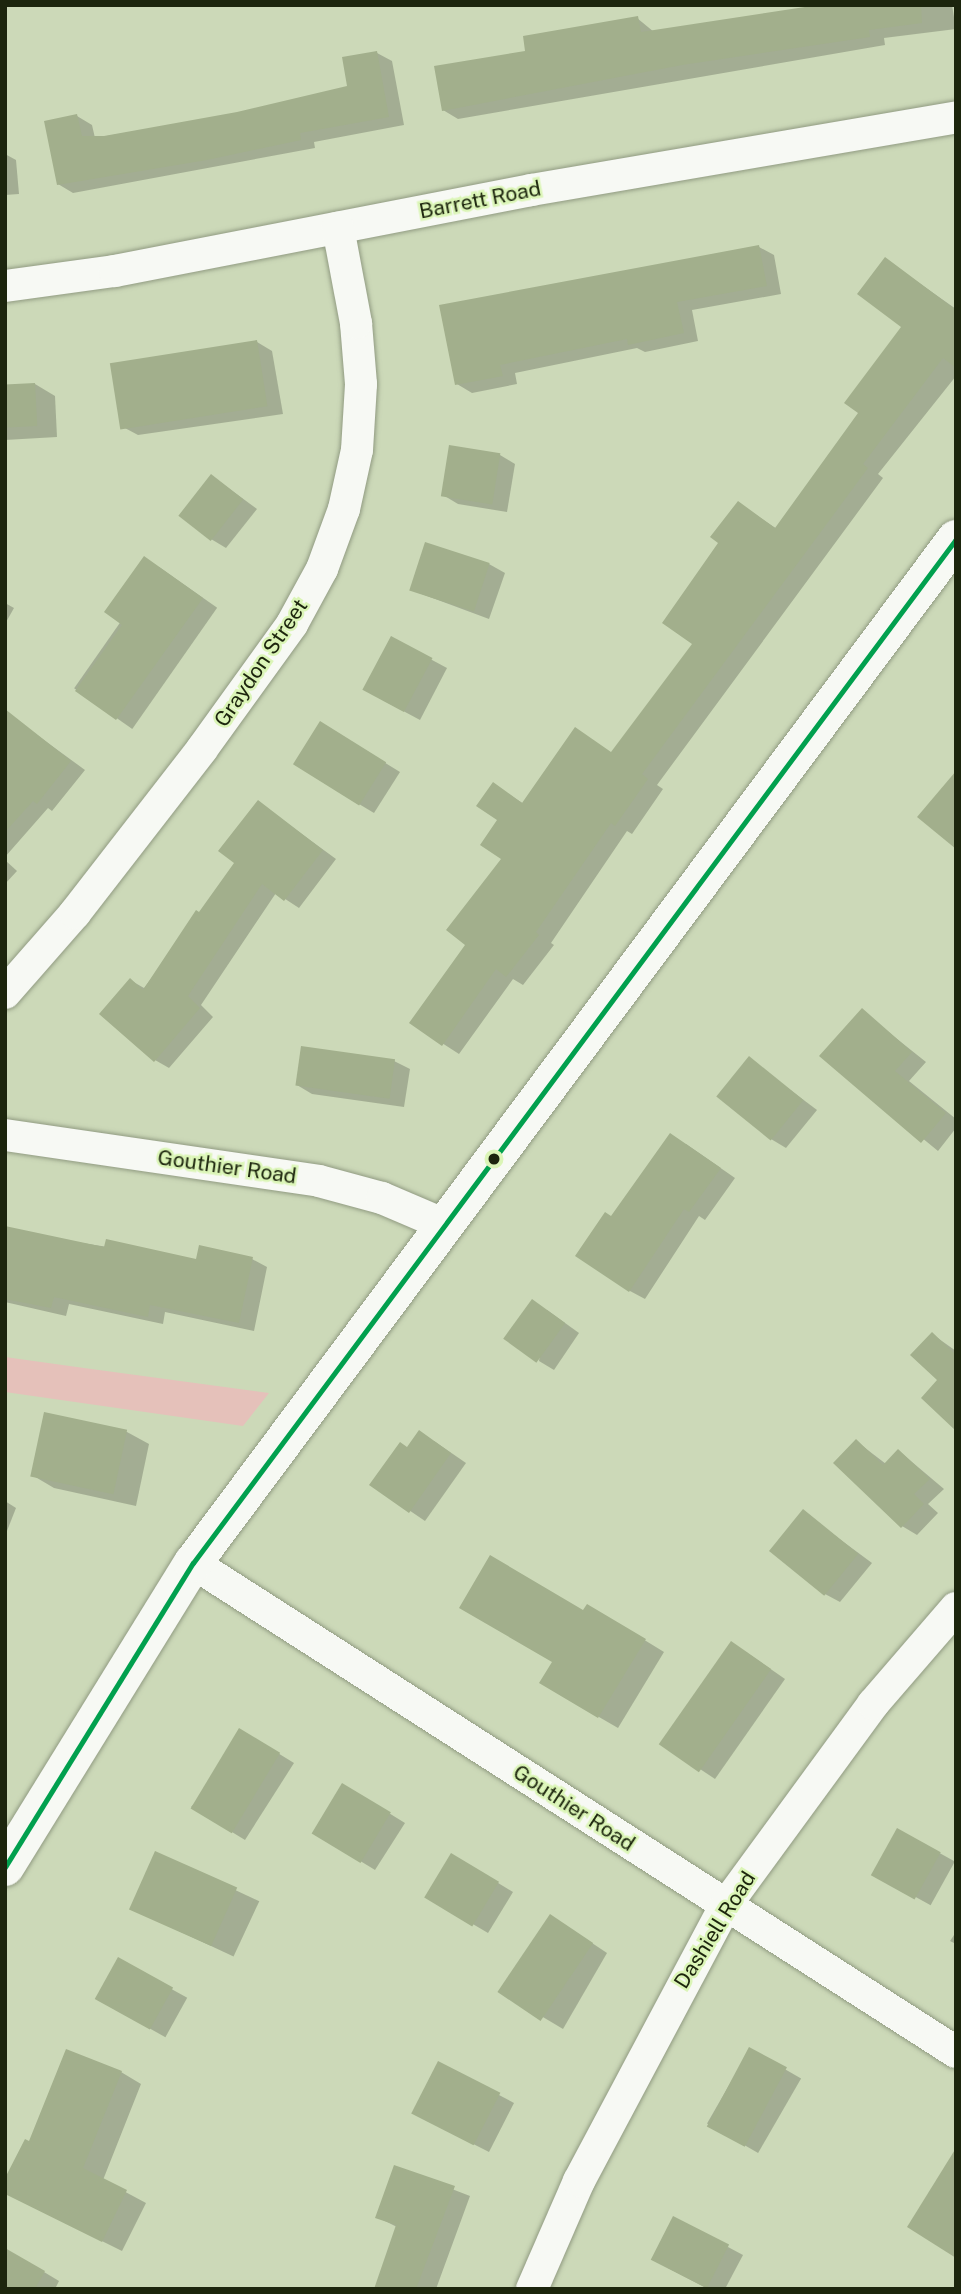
<!DOCTYPE html>
<html>
<head>
<meta charset="utf-8">
<style>
	body { margin:0 }
	#map { position:relative; width:961px; height:2294px; overflow:hidden; background:#ccd9b8; font-family:"Public Sans",sans-serif }
	div>[style] { position:absolute }
	[style*='--x'] { left:calc(var(--x)*1px); top:calc(var(--y)*1px); width:calc(var(--w)*1px); rotate:calc(var(--a)*1deg) }
	.green>* { inset:0; background:#e5c1ba }
	.shadow>* { inset:0; background:#0003; transform-origin:0 0 }
	.building>* { inset:0; background:#a2af8c; transform-origin:0 0 }
	.roads { filter:drop-shadow(0 0 2px #919b82) drop-shadow(0 0 2px #919b82) }
	.street>* { height:32px; margin:-16px; padding:0 16px; transform-origin:16px; border-radius:16px; background:#f7f9f4 }
	.secondary>* { height:38px; margin:-19px; padding:0 19px; transform-origin:19px; border-radius:19px; background:#f7f9f4 }
	.bus-1>* { height:5px; margin:-2.5px; padding:0 2.5px; transform-origin:2.5px; border-radius:2.5px; background:#01a04e }
	.dots>* { width:19px; height:19px; translate:-50% -50%; box-sizing:border-box; border:4px solid #dbf5b7; border-radius:50% }
	span { translate:-50% -50%; white-space:nowrap; text-align:center; line-height:1.15; -webkit-text-stroke:5px #dbf5b7; paint-order:stroke }
	.street-label { font-size:21px; color:#1c250d }
	.frame { position:absolute; inset:0; border:7px solid #1c250d; pointer-events:none }
</style>
</head>
<body>
<div id="map">
	<div class="green">
		<div style="clip-path:polygon(5px 1357px,84px 1368px,269px 1393px,243px 1426px,5px 1392px)"></div>
	</div>
	<div class="shadow">
		<div style="clip-path:polygon(825px 5px,952px 5px,956px 29px,884px 38px,885px 45px,458px 119px,443px 110px,527px 53px,637px 18px,654px 32px)"></div>
		<div style="clip-path:polygon(377px 53px,392px 61px,404px 125px,314px 142px,315px 148px,73px 193px,58px 184px,77px 116px,92px 125px,95px 138px,238px 114px,349px 87px)"></div>
		<div style="clip-path:polygon(5px 154px,16px 160px,19px 194px,5px 195px)"></div>
		<div style="clip-path:polygon(759px 247px,774px 255px,781px 294px,692px 310px,698px 341px,645px 352px,637px 348px,515px 373px,517px 384px,472px 393px,457px 384px)"></div>
		<div style="clip-path:polygon(885px 259px,956px 309px,956px 376px,878px 474px,883px 478px,657px 785px,663px 789px,632px 834px,627px 831px,551px 943px,554px 945px,523px 985px,513px 979px,459px 1054px,411px 1023px,467px 945px,504px 859px,493px 784px,524px 804px,612px 753px,695px 644px,720px 542px,738px 503px,777px 529px,860px 412px,904px 327px)"></div>
		<div style="clip-path:polygon(257px 342px,272px 351px,283px 414px,138px 435px,123px 427px)"></div>
		<div style="clip-path:polygon(35px 384px,55px 396px,57px 437px,5px 440px,5px 386px)"></div>
		<div style="clip-path:polygon(450px 447px,500px 455px,515px 464px,507px 512px,458px 504px,443px 495px)"></div>
		<div style="clip-path:polygon(212px 476px,257px 509px,226px 548px,211px 539px)"></div>
		<div style="clip-path:polygon(489px 564px,505px 573px,489px 619px,411px 590px)"></div>
		<div style="left:159px;top:567px;width:71px;height:148px;rotate:35deg"></div>
		<div style="clip-path:polygon(5px 603px,14px 608px,5px 624px)"></div>
		<div style="clip-path:polygon(391px 638px,447px 668px,420px 720px,379px 698px)"></div>
		<div style="clip-path:polygon(11px 716px,85px 770px,52px 811px,48px 808px,5px 857px)"></div>
		<div style="clip-path:polygon(335px 732px,400px 772px,374px 813px,359px 804px)"></div>
		<div style="clip-path:polygon(258px 802px,336px 859px,299px 908px,276px 893px,201px 1005px,213px 1017px,169px 1068px,155px 1060px,130px 980px,144px 988px,200px 914px,236px 862px)"></div>
		<div style="clip-path:polygon(5px 860px,17px 871px,5px 884px)"></div>
		<div style="clip-path:polygon(862px 1011px,926px 1062px,909px 1081px,956px 1119px,956px 1128px,938px 1151px,822px 1056px)"></div>
		<div style="clip-path:polygon(749px 1059px,817px 1110px,786px 1148px,771px 1139px)"></div>
		<div style="clip-path:polygon(394px 1061px,410px 1069px,404px 1107px,312px 1094px,297px 1085px)"></div>
		<div style="clip-path:polygon(686px 1144px,735px 1178px,705px 1220px,699px 1216px,645px 1299px,630px 1291px,612px 1218px)"></div>
		<div style="clip-path:polygon(5px 1231px,198px 1261px,252px 1259px,267px 1267px,254px 1331px,165px 1312px,163px 1324px,69px 1304px,66px 1316px,5px 1302px)"></div>
		<div style="clip-path:polygon(547px 1310px,579px 1333px,554px 1370px,539px 1361px)"></div>
		<div style="clip-path:polygon(932px 1334px,956px 1351px,956px 1428px,940px 1380px)"></div>
		<div style="clip-path:polygon(45px 1414px,127px 1432px,149px 1444px,136px 1506px,54px 1488px,32px 1475px)"></div>
		<div style="clip-path:polygon(434px 1441px,466px 1463px,425px 1521px,372px 1485px,408px 1448px)"></div>
		<div style="clip-path:polygon(856px 1441px,886px 1464px,899px 1451px,944px 1489px,928px 1504px,938px 1513px,917px 1535px,902px 1526px)"></div>
		<div style="clip-path:polygon(5px 1501px,16px 1508px,5px 1536px)"></div>
		<div style="clip-path:polygon(803px 1512px,872px 1563px,840px 1602px,825px 1594px)"></div>
		<div style="clip-path:polygon(584px 1612px,607px 1617px,664px 1652px,618px 1728px,599px 1717px,554px 1661px)"></div>
		<div style="clip-path:polygon(746px 1652px,785px 1679px,715px 1779px,661px 1743px)"></div>
		<div style="clip-path:polygon(255px 1739px,294px 1763px,245px 1840px,191px 1807px)"></div>
		<div style="clip-path:polygon(358px 1794px,405px 1823px,375px 1870px,313px 1832px)"></div>
		<div style="left:898px;top:1830px;width:65px;height:50px;rotate:29deg"></div>
		<div style="left:156px;top:1853px;width:114px;height:61px;rotate:25deg"></div>
		<div style="clip-path:polygon(467px 1864px,513px 1892px,488px 1933px,427px 1897px)"></div>
		<div style="clip-path:polygon(565px 1925px,607px 1953px,563px 2029px,506px 1995px)"></div>
		<div style="clip-path:polygon(956px 1932px,956px 1944px,950px 1941px)"></div>
		<div style="left:119px;top:1960px;width:78px;height:45px;rotate:29deg"></div>
		<div style="left:750px;top:2049px;width:59px;height:86px;rotate:30deg"></div>
		<div style="clip-path:polygon(121px 2072px,141px 2084px,103px 2180px,146px 2203px,122px 2251px,21px 2201px,30px 2144px)"></div>
		<div style="clip-path:polygon(499px 2095px,514px 2103px,489px 2152px,428px 2121px)"></div>
		<div style="clip-path:polygon(395px 2167px,470px 2196px,436px 2289px,376px 2289px,397px 2227px,377px 2217px)"></div>
		<div style="clip-path:polygon(728px 2247px,743px 2255px,725px 2289px,708px 2289px,668px 2268px)"></div>
		<div style="clip-path:polygon(44px 2272px,59px 2281px,55px 2289px,5px 2289px)"></div>
	</div>
	<div class="building">
		<div style="clip-path:polygon(818px 5px,921px 5px,922px 23px,869px 30px,870px 37px,682px 65px,442px 111px,434px 66px,525px 51px,523px 36px,638px 16px,641px 32px)"></div>
		<div style="clip-path:polygon(377px 51px,389px 117px,300px 133px,301px 140px,207px 160px,57px 185px,44px 121px,77px 114px,82px 136px,104px 136px,237px 112px,347px 86px,342px 57px)"></div>
		<div style="clip-path:polygon(759px 245px,767px 286px,677px 302px,684px 333px,628px 345px,627px 339px,500px 365px,503px 376px,455px 385px,439px 305px)"></div>
		<div style="clip-path:polygon(885px 257px,956px 310px,956px 368px,943px 358px,863px 464px,868px 468px,642px 774px,648px 779px,615px 826px,611px 823px,536px 932px,539px 935px,506px 977px,496px 969px,442px 1046px,409px 1023px,465px 945px,446px 930px,501px 859px,480px 845px,497px 820px,476px 806px,493px 782px,522px 803px,575px 727px,611px 752px,692px 644px,662px 623px,718px 543px,710px 537px,738px 501px,775px 528px,858px 413px,844px 403px,901px 327px,857px 294px)"></div>
		<div style="left:257px;top:340px;width:67px;height:149px;rotate:81deg"></div>
		<div style="left:35px;top:383px;width:43px;height:30px;rotate:87deg"></div>
		<div style="left:449px;top:445px;width:52px;height:52px;rotate:9deg"></div>
		<div style="left:211px;top:474px;width:41px;height:53px;rotate:38deg"></div>
		<div style="left:425px;top:542px;width:68px;height:51px;rotate:18deg"></div>
		<div style="clip-path:polygon(144px 556px,203px 598px,116px 720px,75px 691px,122px 625px,104px 612px)"></div>
		<div style="left:391px;top:636px;width:47px;height:61px;rotate:28deg"></div>
		<div style="clip-path:polygon(5px 709px,71px 761px,37px 804px,33px 801px,5px 832px)"></div>
		<div style="left:320px;top:721px;width:78px;height:51px;rotate:32deg"></div>
		<div style="clip-path:polygon(956px 771px,956px 849px,917px 817px)"></div>
		<div style="clip-path:polygon(258px 800px,323px 850px,284px 901px,262px 884px,188px 996px,200px 1008px,154px 1062px,99px 1014px,130px 978px,143px 990px,196px 910px,199px 912px,234px 863px,218px 851px)"></div>
		<div style="clip-path:polygon(862px 1008px,912px 1052px,895px 1071px,946px 1113px,921px 1143px,819px 1056px)"></div>
		<div style="left:301px;top:1046px;width:95px;height:40px;rotate:8deg"></div>
		<div style="left:749px;top:1056px;width:70px;height:52px;rotate:39deg"></div>
		<div style="clip-path:polygon(670px 1133px,721px 1168px,689px 1212px,684px 1209px,629px 1292px,575px 1256px,605px 1212px,611px 1216px)"></div>
		<div style="clip-path:polygon(5px 1226px,104px 1247px,106px 1239px,196px 1259px,199px 1245px,253px 1257px,239px 1323px,150px 1305px,148px 1317px,54px 1297px,51px 1308px,5px 1299px)"></div>
		<div style="left:532px;top:1299px;width:41px;height:49px;rotate:36deg"></div>
		<div style="clip-path:polygon(932px 1332px,956px 1355px,956px 1431px,921px 1398px,937px 1380px,910px 1355px)"></div>
		<div style="left:44px;top:1412px;width:85px;height:66px;rotate:12deg"></div>
		<div style="clip-path:polygon(419px 1430px,451px 1453px,409px 1513px,369px 1485px,400px 1442px,407px 1447px)"></div>
		<div style="clip-path:polygon(856px 1439px,883px 1465px,898px 1449px,930px 1479px,914px 1494px,924px 1504px,901px 1528px,833px 1463px)"></div>
		<div style="left:803px;top:1509px;width:71px;height:54px;rotate:39deg"></div>
		<div style="clip-path:polygon(490px 1555px,583px 1610px,587px 1604px,646px 1639px,598px 1718px,539px 1683px,552px 1662px,459px 1608px)"></div>
		<div style="left:731px;top:1641px;width:49px;height:126px;rotate:35deg"></div>
		<div style="left:239px;top:1728px;width:48px;height:94px;rotate:31deg"></div>
		<div style="left:342px;top:1783px;width:57px;height:59px;rotate:31deg"></div>
		<div style="left:897px;top:1828px;width:50px;height:54px;rotate:29deg"></div>
		<div style="left:155px;top:1851px;width:90px;height:64px;rotate:24deg"></div>
		<div style="left:451px;top:1853px;width:56px;height:52px;rotate:31deg"></div>
		<div style="left:550px;top:1914px;width:52px;height:94px;rotate:34deg"></div>
		<div style="left:118px;top:1957px;width:63px;height:48px;rotate:29deg"></div>
		<div style="left:749px;top:2047px;width:43px;height:90px;rotate:28deg"></div>
		<div style="clip-path:polygon(66px 2049px,122px 2071px,83px 2168px,127px 2190px,102px 2242px,5px 2194px,5px 2178px,25px 2139px,29px 2141px)"></div>
		<div style="left:438px;top:2061px;width:70px;height:59px;rotate:27deg"></div>
		<div style="clip-path:polygon(956px 2148px,956px 2258px,907px 2227px)"></div>
		<div style="clip-path:polygon(394px 2165px,455px 2186px,416px 2289px,374px 2289px,396px 2225px,375px 2218px)"></div>
		<div style="left:673px;top:2216px;width:63px;height:49px;rotate:27deg"></div>
		<div style="clip-path:polygon(5px 2248px,45px 2271px,35px 2289px,5px 2289px)"></div>
	</div>
	<div class="roads">
		<div class="street">
			<div style="--x:5;--y:286;--w:111;--a:-7.8"></div>
			<div style="--x:115;--y:271;--w:424;--a:-11"></div>
			<div style="--x:531;--y:190;--w:431;--a:-9.7"></div>
			<div style="--x:5;--y:993;--w:106;--a:-48.8"></div>
			<div style="--x:75;--y:913;--w:207;--a:-52.2"></div>
			<div style="--x:202;--y:749;--w:154;--a:-54.2"></div>
			<div style="--x:292;--y:624;--w:63;--a:-61.4"></div>
			<div style="--x:322;--y:569;--w:64;--a:-69.9"></div>
			<div style="--x:344;--y:509;--w:60;--a:-77.6"></div>
			<div style="--x:357;--y:450;--w:66;--a:-86.5"></div>
			<div style="--x:361;--y:384;--w:61;--a:-94.7"></div>
			<div style="--x:356;--y:323;--w:97;--a:-100.7"></div>
			<div style="--x:5;--y:1135;--w:317;--a:8.3"></div>
			<div style="--x:319;--y:1181;--w:65;--a:15.1"></div>
			<div style="--x:382;--y:1198;--w:66;--a:23.1"></div>
			<div style="--x:193;--y:1563;--w:906;--a:32.66"></div>
			<div style="--x:532;--y:2289;--w:118;--a:-66.5"></div>
			<div style="--x:579;--y:2181;--w:313;--a:-62"></div>
			<div style="--x:726;--y:1905;--w:249;--a:-53.8"></div>
			<div style="--x:873;--y:1704;--w:127;--a:-49.2"></div>
		</div>
		<div class="secondary">
			<div style="--x:5;--y:1867;--w:357;--a:-58.3"></div>
			<div style="--x:193;--y:1563;--w:1277;--a:-53.31"></div>
		</div>
	</div>
	<div class="bus-1">
		<div style="--x:5;--y:1867;--w:357;--a:-58.3"></div>
		<div style="--x:193;--y:1563;--w:1277;--a:-53.31"></div>
	</div>
	<div class="dots">
		<div style="left:494px;top:1159px;background:#1c250d"></div>
	</div>
	<div class="street-label">
		<span style="left:480px;top:200px;rotate:-11deg">Barrett Road</span>
		<span style="left:261px;top:663px;rotate:-56deg">Graydon Street</span>
		<span style="left:227px;top:1167px;rotate:8deg">Gouthier Road</span>
		<span style="left:574px;top:1808px;rotate:33deg">Gouthier Road</span>
		<span style="left:715px;top:1930px;rotate:-58deg">Dashiell Road</span>
	</div>
	<div class="frame"></div>
</div>
</body>
</html>
